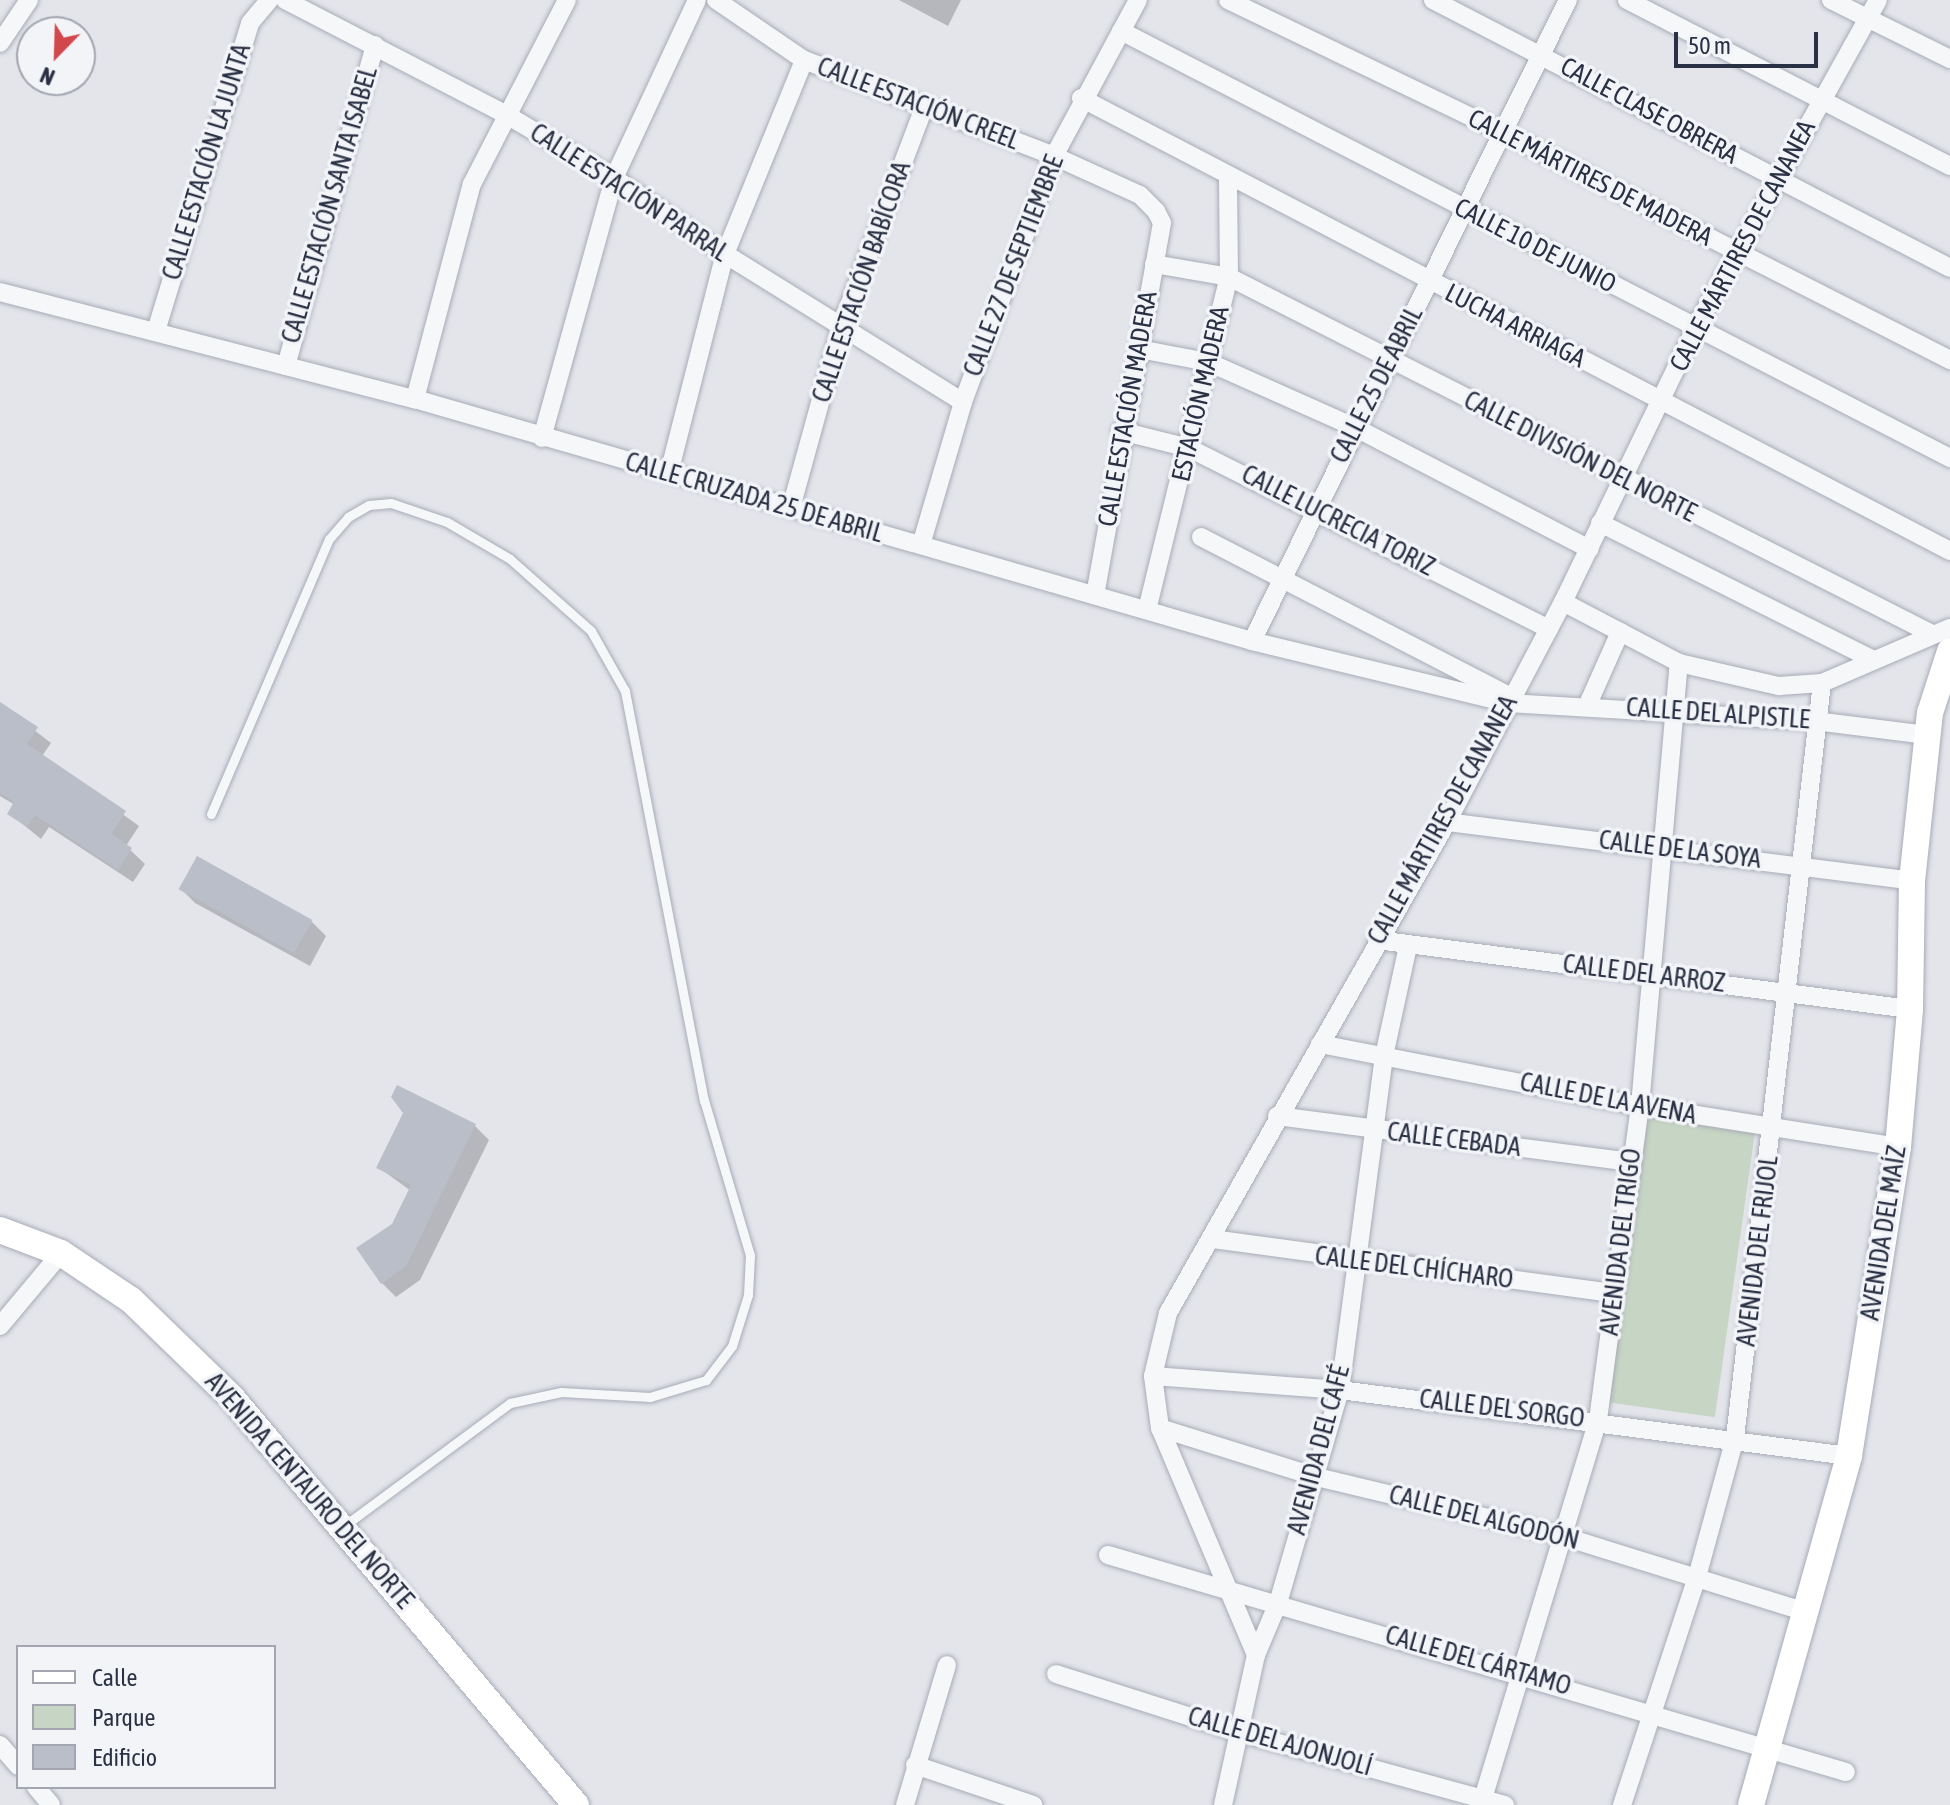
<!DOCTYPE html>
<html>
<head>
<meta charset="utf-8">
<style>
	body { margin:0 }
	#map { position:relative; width:1950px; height:1805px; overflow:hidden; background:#e3e5eb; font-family:"Asap Condensed",sans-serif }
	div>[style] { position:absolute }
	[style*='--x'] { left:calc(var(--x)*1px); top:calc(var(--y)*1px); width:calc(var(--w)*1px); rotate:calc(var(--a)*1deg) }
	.green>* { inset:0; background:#c6d5c4; transform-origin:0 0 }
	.shadow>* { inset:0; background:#0003 }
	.building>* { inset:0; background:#babec9; transform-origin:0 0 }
	.roads { filter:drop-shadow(0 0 2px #a8abb6) drop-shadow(0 0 2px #a8abb6) }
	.lane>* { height:9px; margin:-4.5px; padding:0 4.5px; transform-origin:4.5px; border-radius:4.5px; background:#f6f7f9 }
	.street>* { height:18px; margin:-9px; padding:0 9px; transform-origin:9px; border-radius:9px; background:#f6f7f9 }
	.secondary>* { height:26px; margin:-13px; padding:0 13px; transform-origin:13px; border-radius:13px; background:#fff }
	span { translate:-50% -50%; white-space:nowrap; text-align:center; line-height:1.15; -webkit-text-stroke:7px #f3f4f8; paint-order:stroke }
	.street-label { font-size:26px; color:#2a3144 }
	.legend { position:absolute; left:16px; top:1645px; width:260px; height:144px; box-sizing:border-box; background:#f3f4f8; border:2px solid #a3a6b0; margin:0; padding:10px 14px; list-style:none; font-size:24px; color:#2a3144 }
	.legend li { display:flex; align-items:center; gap:16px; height:40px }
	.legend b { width:40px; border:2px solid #a3a6b0 }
	.north { position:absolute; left:16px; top:16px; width:80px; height:80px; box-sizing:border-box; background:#f3f4f8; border:2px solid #a3a6b0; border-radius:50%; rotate:203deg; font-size:22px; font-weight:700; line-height:32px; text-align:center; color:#2a3144 }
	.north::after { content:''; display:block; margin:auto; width:28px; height:36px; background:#d1474c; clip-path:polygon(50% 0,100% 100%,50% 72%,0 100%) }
	.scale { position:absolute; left:1674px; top:32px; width:144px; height:36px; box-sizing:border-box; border:4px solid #2a3144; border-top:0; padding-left:10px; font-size:24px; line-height:28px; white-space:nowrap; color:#2a3144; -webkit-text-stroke:6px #f3f4f8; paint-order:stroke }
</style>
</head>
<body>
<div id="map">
	<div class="green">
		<div style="left:1648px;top:1117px;width:108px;height:288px;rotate:8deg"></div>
	</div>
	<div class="shadow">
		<div style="clip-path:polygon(899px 0,961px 0,948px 26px)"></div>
		<div style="clip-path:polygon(0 704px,51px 743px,42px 756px,139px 826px,126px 846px,145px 864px,133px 882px,49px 827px,41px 839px,9px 813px,15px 805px,0 796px)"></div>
		<div style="clip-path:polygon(198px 859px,312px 922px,326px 936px,310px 966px,195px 903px,181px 889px)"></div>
		<div style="clip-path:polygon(475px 1126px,489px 1140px,420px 1280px,396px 1297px,382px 1283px,411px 1191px,378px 1167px)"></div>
	</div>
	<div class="building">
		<div style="clip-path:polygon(0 702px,38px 727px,27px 744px,126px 811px,111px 834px,132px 848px,118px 870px,35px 815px,27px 827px,7px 814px,14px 802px,0 793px)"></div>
		<div style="left:197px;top:856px;width:132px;height:38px;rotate:29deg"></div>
		<div style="clip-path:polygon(397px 1085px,476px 1124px,406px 1266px,381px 1284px,356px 1248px,392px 1224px,411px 1185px,376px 1168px,403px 1113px,391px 1097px)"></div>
	</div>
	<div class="roads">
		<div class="lane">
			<div style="--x:211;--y:814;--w:299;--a:-66.8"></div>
			<div style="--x:329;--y:539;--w:29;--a:-49"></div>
			<div style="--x:348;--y:517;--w:24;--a:-30"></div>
			<div style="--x:369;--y:505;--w:22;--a:-5"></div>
			<div style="--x:391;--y:503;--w:59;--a:18.7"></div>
			<div style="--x:447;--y:522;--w:73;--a:30.4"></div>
			<div style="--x:510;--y:559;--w:108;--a:41.6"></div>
			<div style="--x:591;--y:631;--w:69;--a:60.5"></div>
			<div style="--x:625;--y:691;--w:417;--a:79.1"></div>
			<div style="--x:704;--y:1100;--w:162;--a:73.5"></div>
			<div style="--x:750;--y:1255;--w:40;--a:92.9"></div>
			<div style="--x:748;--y:1295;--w:53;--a:107.4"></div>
			<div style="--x:732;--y:1346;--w:43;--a:127.4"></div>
			<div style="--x:706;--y:1380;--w:59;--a:163.1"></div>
			<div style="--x:650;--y:1397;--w:89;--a:-176.8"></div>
			<div style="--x:561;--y:1392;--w:52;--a:167.8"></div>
			<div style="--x:510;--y:1403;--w:207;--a:143.5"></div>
		</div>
		<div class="street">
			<div style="--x:285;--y:0;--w:248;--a:27.4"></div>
			<div style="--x:505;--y:114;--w:126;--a:30.4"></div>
			<div style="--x:614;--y:178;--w:135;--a:34.4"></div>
			<div style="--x:725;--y:254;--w:280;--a:31.9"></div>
			<div style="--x:716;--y:0;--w:107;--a:34.3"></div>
			<div style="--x:804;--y:60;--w:268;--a:21"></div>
			<div style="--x:1054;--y:156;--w:94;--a:24.4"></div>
			<div style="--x:1140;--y:195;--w:23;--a:45"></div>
			<div style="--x:1156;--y:211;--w:13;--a:63"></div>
			<div style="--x:1162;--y:223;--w:378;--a:100.2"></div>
			<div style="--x:1228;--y:0;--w:304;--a:25.7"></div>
			<div style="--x:1502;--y:132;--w:503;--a:26.97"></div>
			<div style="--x:1433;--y:0;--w:582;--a:27.4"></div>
			<div style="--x:1627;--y:0;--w:363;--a:27.2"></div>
			<div style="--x:1831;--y:0;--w:133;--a:26.4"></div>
			<div style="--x:1121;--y:31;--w:933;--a:27.25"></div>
			<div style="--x:0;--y:43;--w:52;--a:-56"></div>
			<div style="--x:1081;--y:98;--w:980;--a:27.53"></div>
			<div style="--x:1154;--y:264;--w:76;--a:9.8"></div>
			<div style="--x:1229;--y:277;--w:788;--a:26.92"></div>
			<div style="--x:0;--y:292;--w:429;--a:14.5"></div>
			<div style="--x:415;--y:399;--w:871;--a:16.13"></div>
			<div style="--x:1252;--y:641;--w:263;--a:13.6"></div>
			<div style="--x:1508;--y:703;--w:308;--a:3.4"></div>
			<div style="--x:1815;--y:721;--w:113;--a:7.1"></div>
			<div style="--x:156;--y:331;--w:322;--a:-73"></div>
			<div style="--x:250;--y:23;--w:30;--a:-50"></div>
			<div style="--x:1139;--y:349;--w:70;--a:10.7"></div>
			<div style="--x:1208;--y:362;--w:162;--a:24"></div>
			<div style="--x:1356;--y:428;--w:263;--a:27.4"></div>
			<div style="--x:286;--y:366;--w:333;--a:-74.5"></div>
			<div style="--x:415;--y:399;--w:222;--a:-75.2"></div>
			<div style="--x:472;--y:184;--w:207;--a:-62.7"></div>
			<div style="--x:1121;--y:431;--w:70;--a:14"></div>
			<div style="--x:1189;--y:448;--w:403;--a:26.7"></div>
			<div style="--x:542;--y:438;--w:270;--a:-74.5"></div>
			<div style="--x:614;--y:178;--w:196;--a:-65"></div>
			<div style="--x:669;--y:473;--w:226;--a:-75.7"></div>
			<div style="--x:725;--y:254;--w:209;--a:-67.8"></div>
			<div style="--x:791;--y:508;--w:188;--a:-74.6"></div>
			<div style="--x:841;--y:327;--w:237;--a:-69.3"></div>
			<div style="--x:1600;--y:523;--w:305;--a:26.6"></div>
			<div style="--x:1201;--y:537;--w:342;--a:27.3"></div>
			<div style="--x:921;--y:545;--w:149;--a:-73.6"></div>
			<div style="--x:963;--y:402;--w:262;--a:-69.7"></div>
			<div style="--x:1054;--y:156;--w:177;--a:-61.7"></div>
			<div style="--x:1563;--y:602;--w:131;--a:27.7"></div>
			<div style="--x:1679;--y:663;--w:103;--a:13"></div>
			<div style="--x:1779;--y:686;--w:43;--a:-4"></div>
			<div style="--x:1822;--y:683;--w:139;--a:-23.3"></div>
			<div style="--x:1147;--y:610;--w:343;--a:-76.2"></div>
			<div style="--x:1229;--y:277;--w:102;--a:-90.6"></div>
			<div style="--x:1252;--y:641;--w:715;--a:-63.76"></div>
			<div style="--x:1588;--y:704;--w:79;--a:-66"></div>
			<div style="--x:1447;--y:822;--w:469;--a:7.2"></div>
			<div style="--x:1377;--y:940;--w:537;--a:7.38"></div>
			<div style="--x:1320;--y:1044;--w:326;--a:11"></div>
			<div style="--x:1640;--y:1106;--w:261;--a:9"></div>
			<div style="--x:1277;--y:1116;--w:357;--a:7.4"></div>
			<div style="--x:1213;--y:1239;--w:405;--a:7.7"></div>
			<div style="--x:0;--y:1326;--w:95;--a:-50.1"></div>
			<div style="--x:1153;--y:1376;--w:188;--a:4.3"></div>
			<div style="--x:1340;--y:1390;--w:513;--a:7.39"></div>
			<div style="--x:1160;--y:1428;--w:160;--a:17.4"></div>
			<div style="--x:1313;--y:1476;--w:256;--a:13.5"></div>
			<div style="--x:1562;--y:1536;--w:256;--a:17.3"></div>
			<div style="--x:1108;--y:1555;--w:769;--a:16.39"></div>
			<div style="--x:1256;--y:1655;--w:246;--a:-112.9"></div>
			<div style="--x:1160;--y:1428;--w:52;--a:-97.7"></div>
			<div style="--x:1153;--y:1376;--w:65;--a:-76.6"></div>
			<div style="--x:1168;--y:1313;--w:565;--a:-60.39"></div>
			<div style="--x:1447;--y:822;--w:249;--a:-62.2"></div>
			<div style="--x:1563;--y:602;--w:305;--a:-64.2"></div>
			<div style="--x:1696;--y:327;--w:374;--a:-60.9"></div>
			<div style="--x:1056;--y:1674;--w:191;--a:17.7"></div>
			<div style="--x:1238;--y:1732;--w:277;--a:15.3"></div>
			<div style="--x:0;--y:1745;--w:28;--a:49"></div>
			<div style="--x:915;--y:1765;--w:125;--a:18.7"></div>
			<div style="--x:36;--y:1787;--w:23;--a:50"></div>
			<div style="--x:905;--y:1805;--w:146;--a:-73.3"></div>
			<div style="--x:1223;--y:1805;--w:154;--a:-77.6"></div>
			<div style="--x:1256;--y:1655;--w:56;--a:-67.1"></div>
			<div style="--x:1278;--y:1603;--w:222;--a:-73.8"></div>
			<div style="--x:1340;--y:1390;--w:337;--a:-82.5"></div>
			<div style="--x:1384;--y:1056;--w:113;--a:-77.7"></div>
			<div style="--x:1481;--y:1805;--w:402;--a:-73.1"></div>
			<div style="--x:1598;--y:1420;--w:317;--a:-82.4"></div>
			<div style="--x:1640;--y:1106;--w:445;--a:-85"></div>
			<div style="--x:1622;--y:1805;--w:240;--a:-71.8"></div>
			<div style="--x:1697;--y:1577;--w:144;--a:-74.7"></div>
			<div style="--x:1735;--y:1438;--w:760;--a:-83.43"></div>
		</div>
		<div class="secondary">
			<div style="--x:0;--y:1230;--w:65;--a:20.7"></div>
			<div style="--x:61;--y:1253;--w:84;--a:33.9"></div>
			<div style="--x:131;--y:1300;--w:141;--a:44.1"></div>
			<div style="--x:232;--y:1398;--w:533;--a:49.8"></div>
			<div style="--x:1751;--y:1805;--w:362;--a:-74.3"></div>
			<div style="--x:1849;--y:1456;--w:313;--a:-81"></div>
			<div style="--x:1898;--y:1147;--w:139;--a:-85"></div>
			<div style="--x:1910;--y:1009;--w:128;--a:-89.1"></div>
			<div style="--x:1912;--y:881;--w:169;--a:-83.9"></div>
			<div style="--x:1930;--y:713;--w:65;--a:-72.1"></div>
		</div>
	</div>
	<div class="street-label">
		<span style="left:918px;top:104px;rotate:21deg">CALLE ESTACIÓN CREEL</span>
		<span style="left:1649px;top:111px;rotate:28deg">CALLE CLASE OBRERA</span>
		<span style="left:207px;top:162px;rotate:-73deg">CALLE ESTACIÓN LA JUNTA</span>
		<span style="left:1590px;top:178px;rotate:27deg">CALLE MÁRTIRES DE MADERA</span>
		<span style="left:629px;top:193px;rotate:33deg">CALLE ESTACIÓN PARRAL</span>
		<span style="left:330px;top:205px;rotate:-74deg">CALLE ESTACIÓN SANTA ISABEL</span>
		<span style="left:1535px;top:246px;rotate:27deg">CALLE 10 DE JUNIO</span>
		<span style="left:1743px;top:246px;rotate:-62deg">CALLE MÁRTIRES DE CANANEA</span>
		<span style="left:1014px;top:266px;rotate:-69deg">CALLE 27 DE SEPTIEMBRE</span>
		<span style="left:862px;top:282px;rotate:-71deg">CALLE ESTACIÓN BABÍCORA</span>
		<span style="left:1515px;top:326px;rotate:27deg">LUCHA ARRIAGA</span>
		<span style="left:1377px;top:385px;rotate:-63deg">CALLE 25 DE ABRIL</span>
		<span style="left:1201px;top:394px;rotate:-77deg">ESTACIÓN MADERA</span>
		<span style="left:1128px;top:409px;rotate:-80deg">CALLE ESTACIÓN MADERA</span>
		<span style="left:1580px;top:457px;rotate:27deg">CALLE DIVISIÓN DEL NORTE</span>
		<span style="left:754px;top:498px;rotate:16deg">CALLE CRUZADA 25 DE ABRIL</span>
		<span style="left:1338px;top:521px;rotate:27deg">CALLE LUCRECIA TORIZ</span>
		<span style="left:1718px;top:714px;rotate:4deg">CALLE DEL ALPISTLE</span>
		<span style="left:1443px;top:820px;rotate:-61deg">CALLE MÁRTIRES DE CANANEA</span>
		<span style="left:1680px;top:850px;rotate:7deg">CALLE DE LA SOYA</span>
		<span style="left:1644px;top:974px;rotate:7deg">CALLE DEL ARROZ</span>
		<span style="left:1608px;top:1099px;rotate:11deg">CALLE DE LA AVENA</span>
		<span style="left:1454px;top:1140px;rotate:7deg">CALLE CEBADA</span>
		<span style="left:1884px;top:1233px;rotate:-81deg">AVENIDA DEL MAÍZ</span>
		<span style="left:1621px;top:1242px;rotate:-83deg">AVENIDA DEL TRIGO</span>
		<span style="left:1758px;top:1251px;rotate:-83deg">AVENIDA DEL FRIJOL</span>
		<span style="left:1414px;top:1268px;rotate:7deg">CALLE DEL CHÍCHARO</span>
		<span style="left:1502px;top:1409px;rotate:7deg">CALLE DEL SORGO</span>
		<span style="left:1319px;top:1450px;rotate:-75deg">AVENIDA DEL CAFÉ</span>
		<span style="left:309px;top:1491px;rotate:49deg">AVENIDA CENTAURO DEL NORTE</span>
		<span style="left:1484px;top:1518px;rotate:14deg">CALLE DEL ALGODÓN</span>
		<span style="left:1478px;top:1661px;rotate:16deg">CALLE DEL CÁRTAMO</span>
		<span style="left:1280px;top:1742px;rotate:16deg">CALLE DEL AJONJOLÍ</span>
	</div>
	<ul class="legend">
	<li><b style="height:10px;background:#fff"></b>Calle</li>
	<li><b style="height:22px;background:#c6d5c4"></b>Parque</li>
	<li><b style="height:22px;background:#babec9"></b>Edificio</li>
	</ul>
	<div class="north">N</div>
	<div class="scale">50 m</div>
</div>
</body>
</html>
